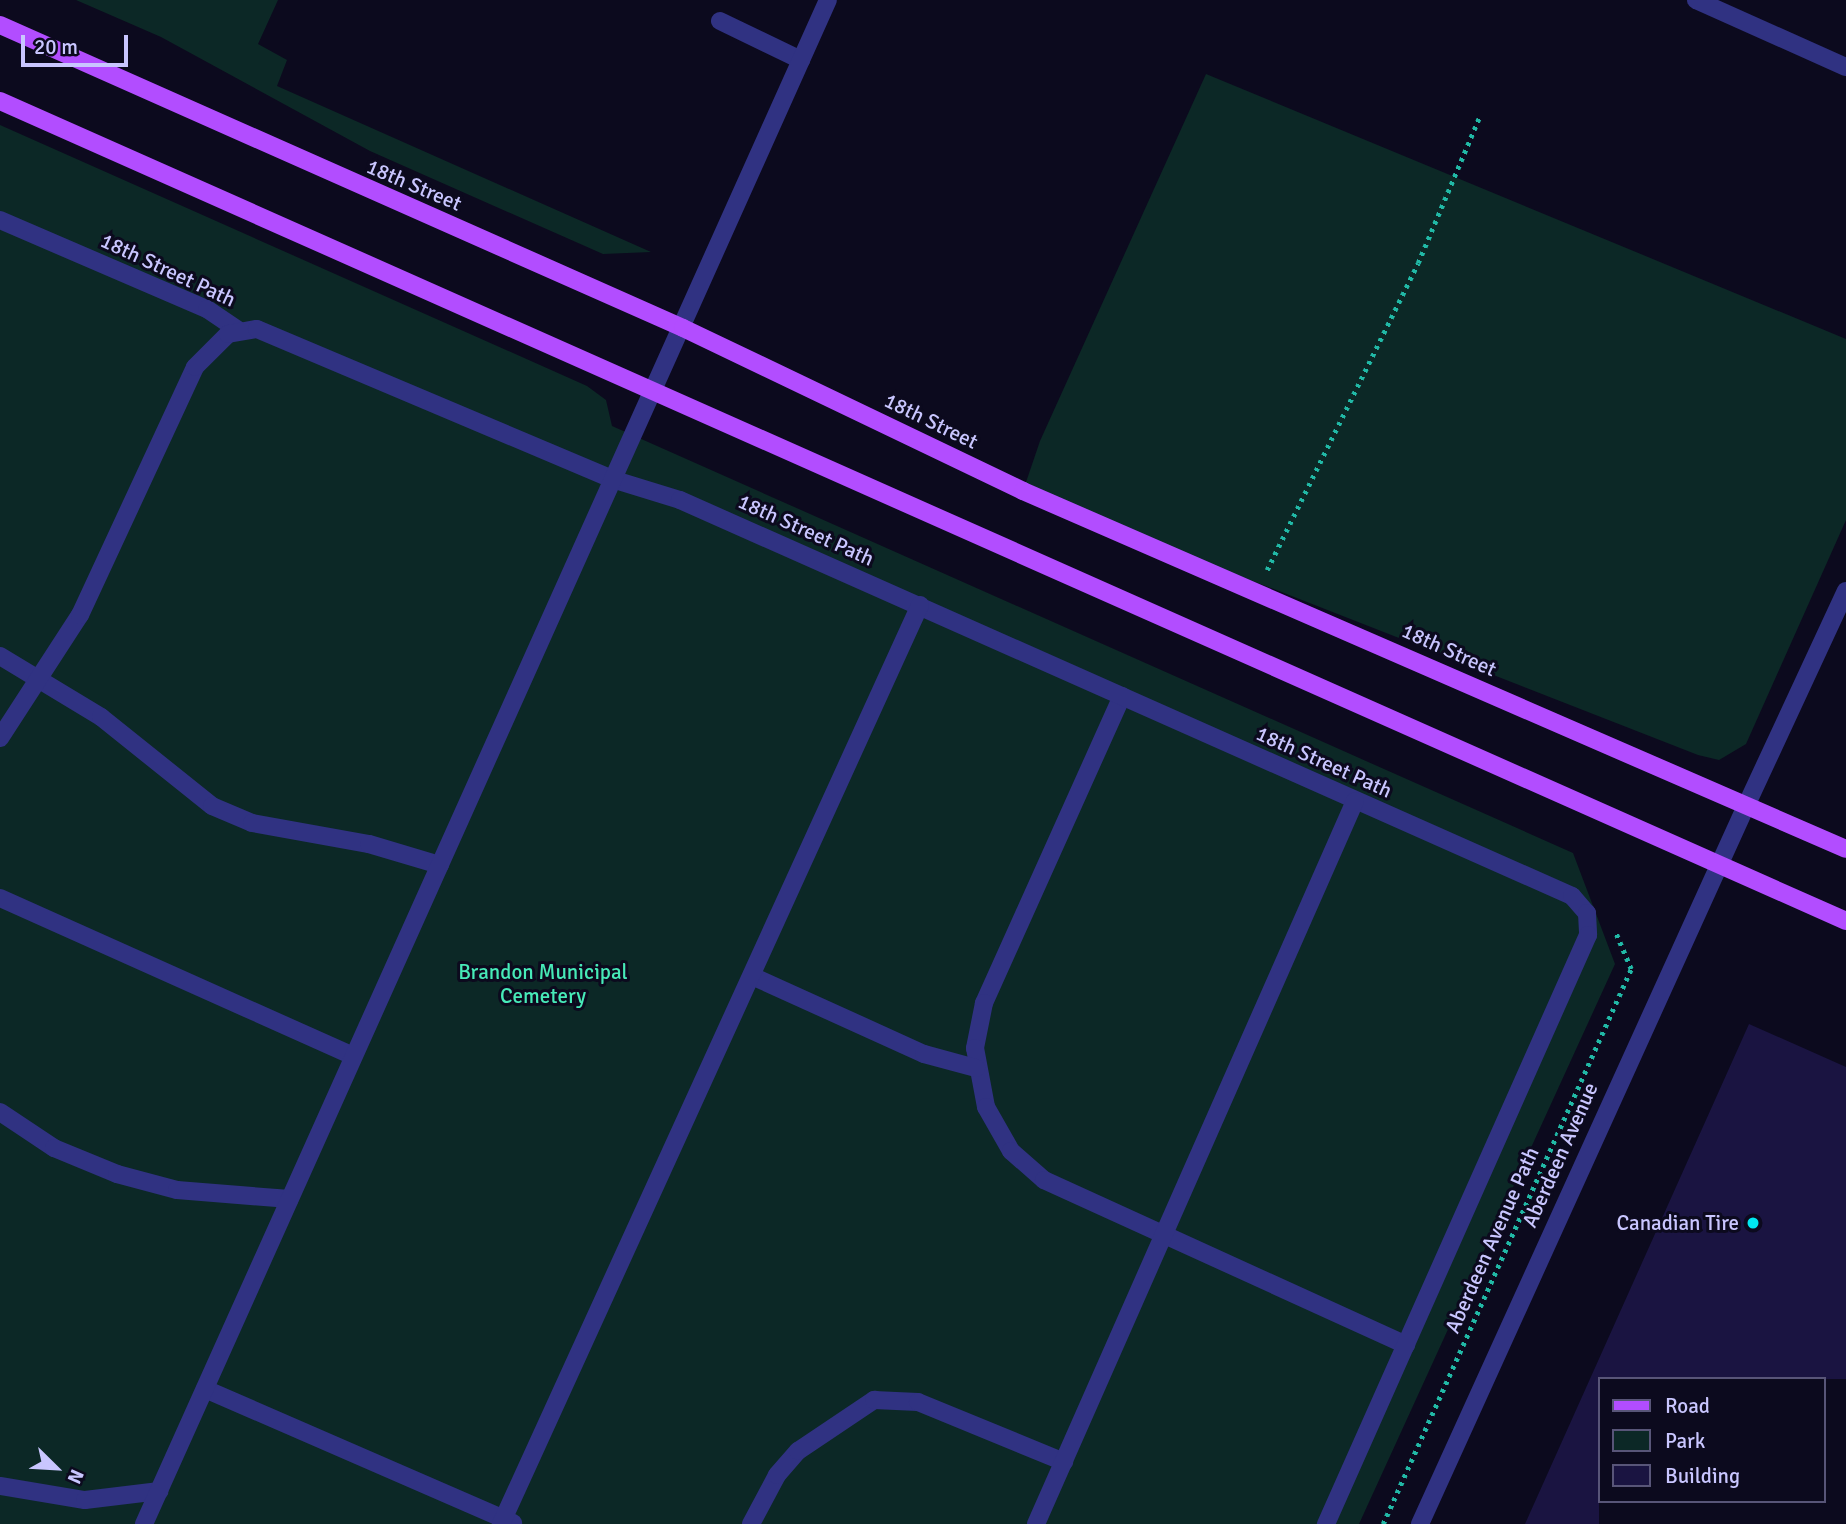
<!DOCTYPE html>
<html>
<head>
<meta charset="utf-8">
<style>
	body { margin:0 }
	#map { position:relative; width:1846px; height:1524px; overflow:hidden; background:#0c0a1e; font-family:Signika,sans-serif }
	div>[style] { position:absolute }
	[style*='--x'] { left:calc(var(--x)*1px); top:calc(var(--y)*1px); width:calc(var(--w)*1px); rotate:calc(var(--a)*1deg) }
	.green>* { inset:0; background:#0c2826 }
	.building>* { inset:0; background:#1a1441 }
	.path>* { height:4.5px; margin-top:-2.25px; transform-origin:0; background:repeating-linear-gradient(90deg,#21b9a6 0 3.5px,transparent 0 8.5px) }
	.service>* { height:18px; margin:-9px; padding:0 9px; transform-origin:9px; border-radius:9px; background:#303282 }
	.tertiary>* { height:18px; margin:-9px; padding:0 9px; transform-origin:9px; border-radius:9px; background:#303282 }
	.primary>* { height:18px; margin:-9px; padding:0 9px; transform-origin:9px; border-radius:9px; background:#b24dff }
	.dots>* { width:19px; height:19px; translate:-50% -50%; box-sizing:border-box; border:4px solid #0c0a1e; border-radius:50% }
	span { translate:-50% -50%; white-space:nowrap; text-align:center; line-height:1.15; -webkit-text-stroke:6px #0c0a1e; paint-order:stroke }
	.street-label { font-size:21px; color:#c9c6ff }
	.park-label { font-size:21px; color:#47eab8 }
	.poi-label { font-size:21px; color:#c9c6ff }
	.right { translate:-100% -50%; text-align:right }
	.legend { position:absolute; left:1598px; top:1377px; width:228px; height:126px; box-sizing:border-box; background:#0c0a1e; border:2px solid #585578; margin:0; padding:9px 12px; list-style:none; font-size:21px; color:#c9c6ff }
	.legend li { display:flex; align-items:center; gap:14px; height:35px }
	.legend b { width:35px; border:2px solid #585578 }
	.north { position:absolute; left:21px; top:1433px; width:70px; height:70px; -webkit-text-stroke:5px #0c0a1e; paint-order:stroke; rotate:114deg; font-size:19px; font-weight:700; line-height:28px; text-align:center; color:#c9c6ff }
	.north::after { content:''; display:block; margin:auto; width:24px; height:32px; background:#c9c6ff; clip-path:polygon(50% 0,100% 100%,50% 72%,0 100%) }
	.scale { position:absolute; left:21px; top:35px; width:107px; height:32px; box-sizing:border-box; border:4px solid #c9c6ff; border-top:0; padding-left:9px; font-size:21px; line-height:24px; white-space:nowrap; color:#c9c6ff; -webkit-text-stroke:5px #0c0a1e; paint-order:stroke }
</style>
</head>
<body>
<div id="map">
	<div class="green">
		<div style="clip-path:polygon(76px 0,278px 0,258px 44px,287px 60px,277px 86px,651px 252px,603px 254px,370px 151px,161px 37px)"></div>
		<div style="clip-path:polygon(1206px 74px,1846px 339px,1846px 520px,1746px 744px,1719px 760px,1698px 755px,1023px 491px,1040px 441px)"></div>
		<div style="clip-path:polygon(0 125px,587px 386px,606px 400px,612px 426px,1573px 853px,1615px 964px,1359px 1524px,0 1524px)"></div>
	</div>
	<div class="building">
		<div style="clip-path:polygon(1749px 1024px,1846px 1067px,1846px 1379px,1599px 1379px,1599px 1524px,1525px 1524px)"></div>
	</div>
	<div class="path">
		<div style="--x:1267;--y:570;--w:342;--a:-63.8"></div>
		<div style="--x:1418;--y:263;--w:157;--a:-67.2"></div>
		<div style="--x:1383;--y:1524;--w:608;--a:-65.92"></div>
		<div style="--x:1631;--y:969;--w:39;--a:-113"></div>
	</div>
	<div class="service">
		<div style="--x:1696;--y:0;--w:164;--a:24.1"></div>
		<div style="--x:720;--y:21;--w:90;--a:25.7"></div>
		<div style="--x:0;--y:220;--w:225;--a:23.3"></div>
		<div style="--x:207;--y:309;--w:37;--a:34"></div>
		<div style="--x:0;--y:656;--w:118;--a:31.1"></div>
		<div style="--x:101;--y:717;--w:142;--a:38.7"></div>
		<div style="--x:212;--y:806;--w:43;--a:23"></div>
		<div style="--x:252;--y:823;--w:119;--a:10.2"></div>
		<div style="--x:369;--y:844;--w:74;--a:16.5"></div>
		<div style="--x:1122;--y:696;--w:337;--a:114.2"></div>
		<div style="--x:984;--y:1003;--w:46;--a:101.3"></div>
		<div style="--x:975;--y:1048;--w:60;--a:79.4"></div>
		<div style="--x:986;--y:1107;--w:51;--a:60.4"></div>
		<div style="--x:1011;--y:1151;--w:44;--a:41.3"></div>
		<div style="--x:1044;--y:1180;--w:398;--a:24.5"></div>
		<div style="--x:0;--y:738;--w:147;--a:-57"></div>
		<div style="--x:80;--y:615;--w:273;--a:-65.1"></div>
		<div style="--x:195;--y:367;--w:47;--a:-45"></div>
		<div style="--x:228;--y:334;--w:29;--a:-10"></div>
		<div style="--x:257;--y:329;--w:389;--a:22.9"></div>
		<div style="--x:615;--y:480;--w:68;--a:17.1"></div>
		<div style="--x:680;--y:500;--w:976;--a:23.94"></div>
		<div style="--x:1572;--y:896;--w:23;--a:49"></div>
		<div style="--x:1587;--y:913;--w:22;--a:87"></div>
		<div style="--x:1588;--y:935;--w:645;--a:113.98"></div>
		<div style="--x:1746;--y:806;--w:237;--a:-65.1"></div>
		<div style="--x:0;--y:898;--w:387;--a:24.1"></div>
		<div style="--x:752;--y:976;--w:189;--a:24.4"></div>
		<div style="--x:924;--y:1054;--w:54;--a:15.1"></div>
		<div style="--x:0;--y:1112;--w:65;--a:33.7"></div>
		<div style="--x:54;--y:1148;--w:68;--a:22.4"></div>
		<div style="--x:117;--y:1174;--w:62;--a:14.9"></div>
		<div style="--x:177;--y:1190;--w:113;--a:4.6"></div>
		<div style="--x:205;--y:1389;--w:336;--a:23.5"></div>
		<div style="--x:0;--y:1486;--w:86;--a:9.4"></div>
		<div style="--x:85;--y:1500;--w:75;--a:-6.9"></div>
		<div style="--x:144;--y:1524;--w:1670;--a:-65.83"></div>
		<div style="--x:501;--y:1524;--w:1010;--a:-65.49"></div>
		<div style="--x:751;--y:1524;--w:55;--a:-62"></div>
		<div style="--x:777;--y:1475;--w:32;--a:-49"></div>
		<div style="--x:798;--y:1451;--w:92;--a:-33.9"></div>
		<div style="--x:874;--y:1400;--w:44;--a:2.6"></div>
		<div style="--x:918;--y:1402;--w:158;--a:22.3"></div>
		<div style="--x:1036;--y:1524;--w:790;--a:-66.19"></div>
	</div>
	<div class="tertiary">
		<div style="--x:1420;--y:1524;--w:789;--a:-65.58"></div>
	</div>
	<div class="primary">
		<div style="--x:0;--y:25;--w:747;--a:23.92"></div>
		<div style="--x:683;--y:328;--w:377;--a:25.6"></div>
		<div style="--x:1023;--y:491;--w:897;--a:23.51"></div>
		<div style="--x:0;--y:101;--w:2020;--a:23.95"></div>
	</div>
	<div class="dots">
		<div style="left:1753px;top:1223px;background:#00e8f1"></div>
	</div>
	<div class="street-label">
		<span style="left:414px;top:185px;rotate:23deg">18th Street</span>
		<span style="left:168px;top:270px;rotate:25deg">18th Street Path</span>
		<span style="left:931px;top:421px;rotate:26deg">18th Street</span>
		<span style="left:806px;top:530px;rotate:24deg">18th Street Path</span>
		<span style="left:1449px;top:650px;rotate:24deg">18th Street</span>
		<span style="left:1324px;top:762px;rotate:24deg">18th Street Path</span>
		<span style="left:1560px;top:1155px;rotate:-66deg">Aberdeen Avenue</span>
		<span style="left:1492px;top:1240px;rotate:-66deg">Aberdeen Avenue Path</span>
	</div>
	<div class="park-label">
		<span style="left:543px;top:984px">Brandon Municipal<br>Cemetery</span>
	</div>
	<div class="poi-label">
		<span class="right" style="left:1739px;top:1223px">Canadian Tire</span>
	</div>
	<ul class="legend">
	<li><b style="height:9px;background:#b24dff"></b>Road</li>
	<li><b style="height:19px;background:#0c2826"></b>Park</li>
	<li><b style="height:19px;background:#1a1441"></b>Building</li>
	</ul>
	<div class="north">N</div>
	<div class="scale">20 m</div>
</div>
</body>
</html>
